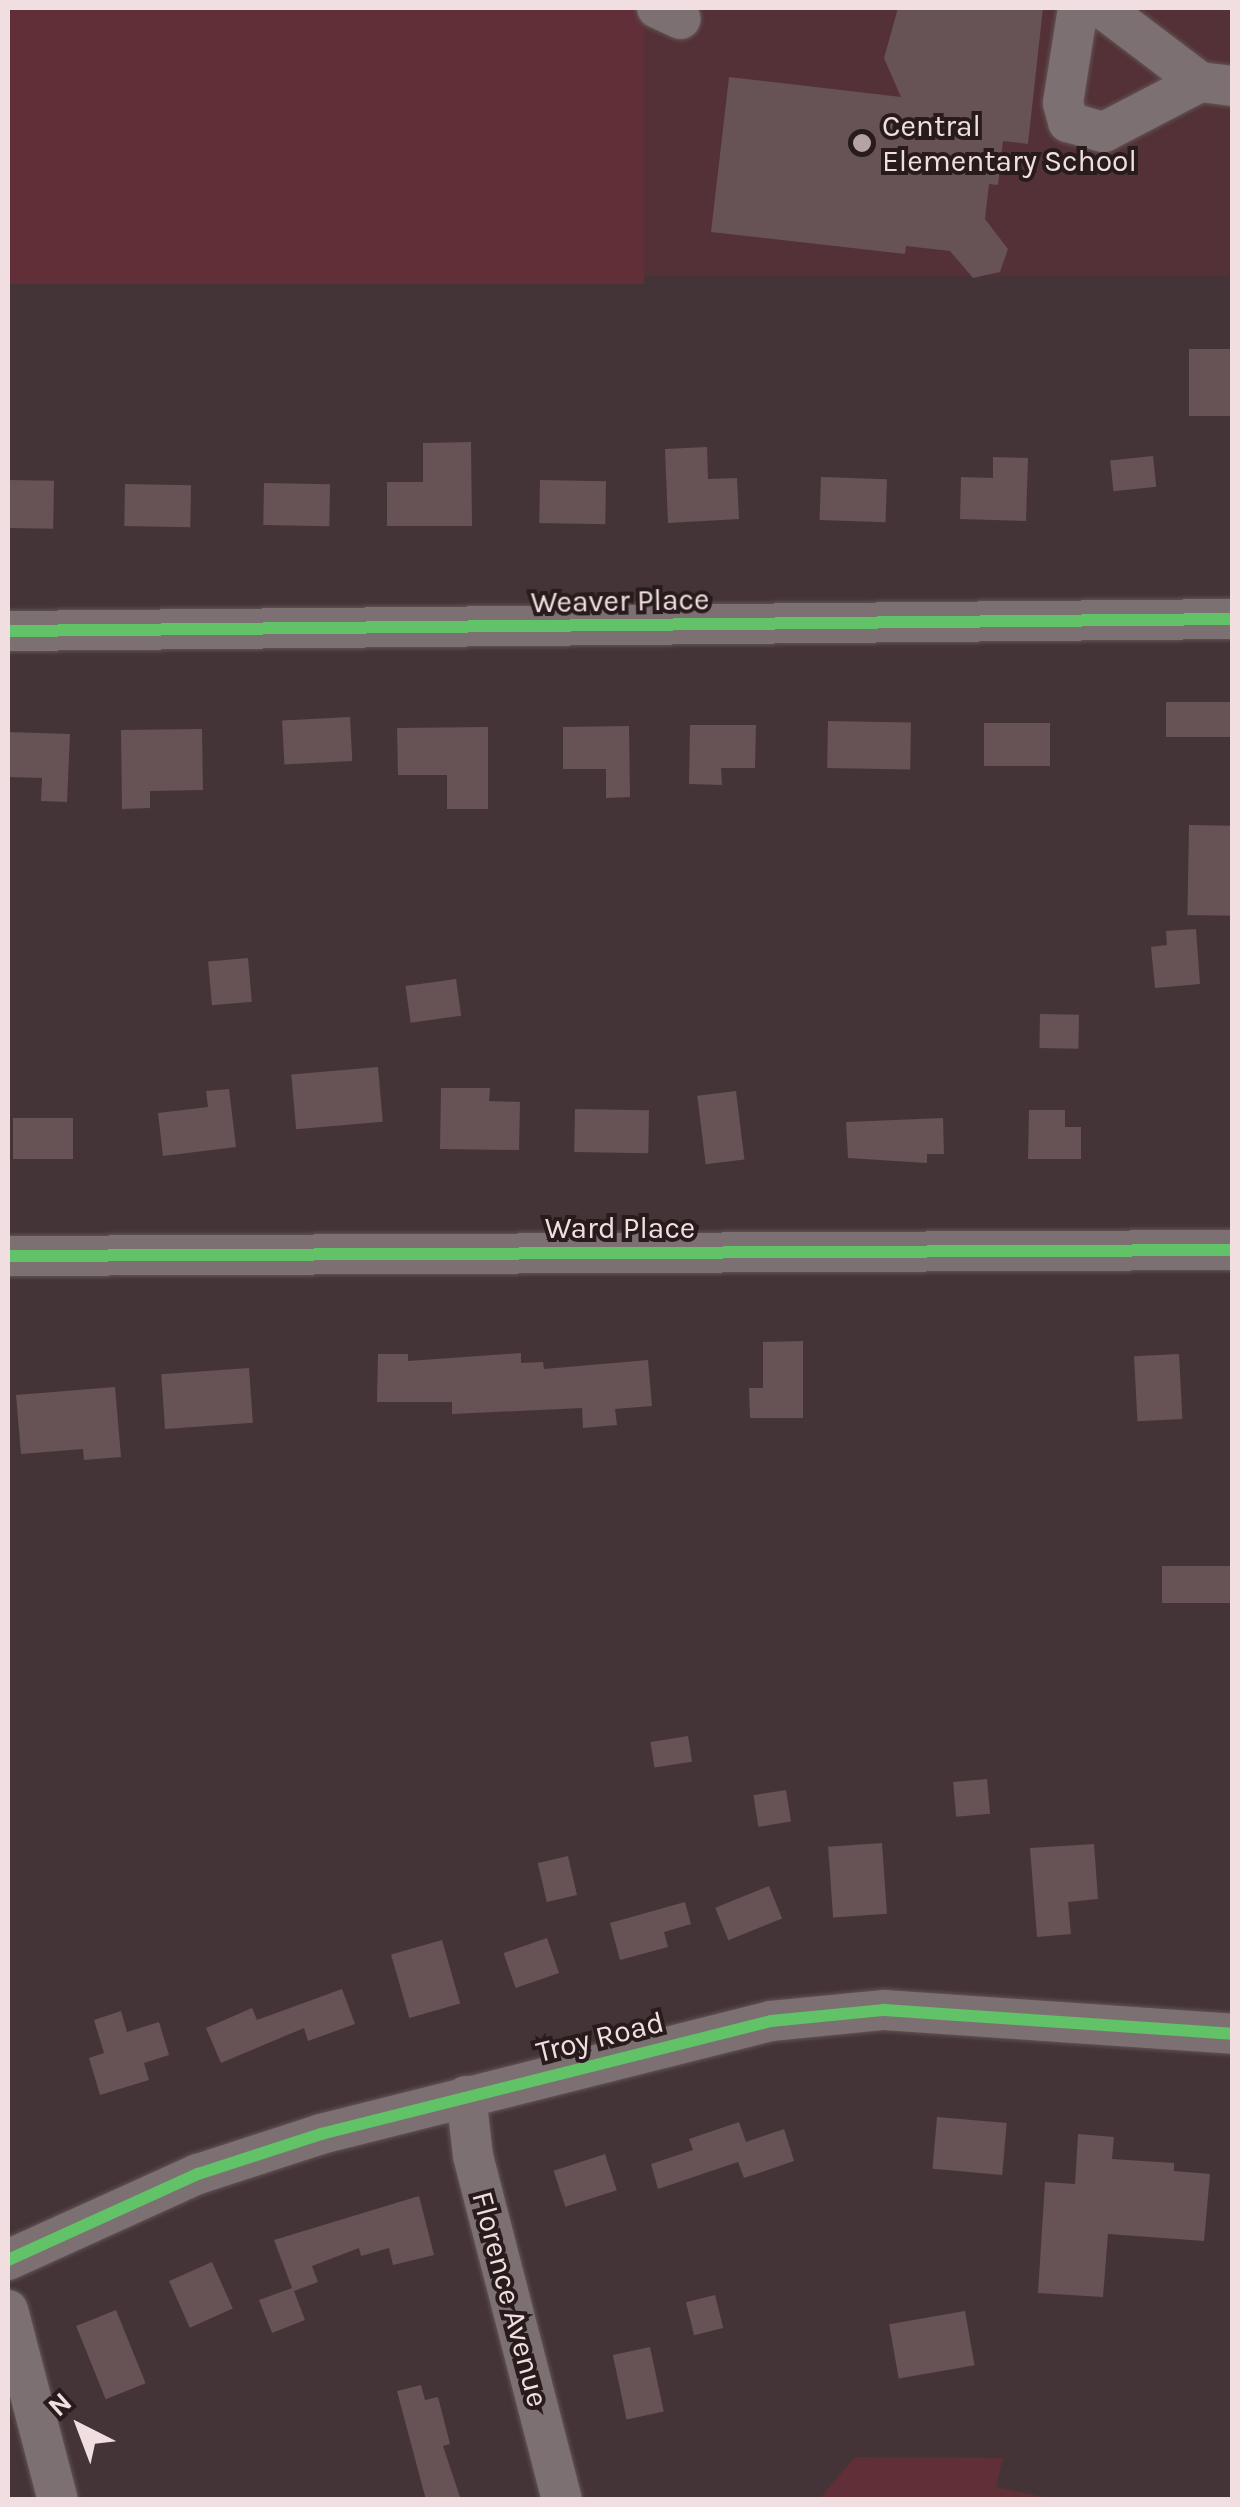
<!DOCTYPE html>
<html>
<head>
<meta charset="utf-8">
<style>
	body { margin:0 }
	#map { position:relative; width:1240px; height:2507px; overflow:hidden; background:#453437; font-family:Karla,sans-serif }
	div>[style] { position:absolute }
	[style*='--x'] { left:calc(var(--x)*1px); top:calc(var(--y)*1px); width:calc(var(--w)*1px); rotate:calc(var(--a)*1deg) }
	.built>* { inset:0; background:#533136; transform-origin:0 0 }
	.green>* { inset:0; background:#602f38; transform-origin:0 0 }
	.building>* { inset:0; background:#675255; transform-origin:0 0 }
	.roads { filter:drop-shadow(0 0 2px #625456) drop-shadow(0 0 2px #625456) }
	.minor>* { height:40px; margin:-20px; padding:0 20px; transform-origin:20px; border-radius:20px; background:#7d7072 }
	.cycleway>* { height:12px; margin:-6px; padding:0 6px; transform-origin:6px; border-radius:6px; background:#61c268 }
	.dots>* { width:28px; height:28px; translate:-50% -50%; box-sizing:border-box; border:5px solid #281b1c; border-radius:50% }
	span { translate:-50% -50%; white-space:nowrap; text-align:center; line-height:1.15; -webkit-text-stroke:8px #281b1c; paint-order:stroke }
	.poi-label { font-size:30px; color:#f1dee0 }
	.left { translate:0 -50%; text-align:left }
	.street-label { font-size:30px; color:#f1dee0 }
	.frame { position:absolute; inset:0; border:10px solid #f1dee0; pointer-events:none }
	.north { position:absolute; left:30px; top:2377px; width:100px; height:100px; -webkit-text-stroke:8px #281b1c; paint-order:stroke; rotate:318deg; font-size:28px; font-weight:700; line-height:40px; text-align:center; color:#f1dee0 }
	.north::after { content:''; display:block; margin:auto; width:35px; height:45px; background:#f1dee0; clip-path:polygon(50% 0,100% 100%,50% 72%,0 100%) }
</style>
</head>
<body>
<div id="map">
	<div class="built">
		<div style="left:8px;top:8px;width:1224px;height:268px"></div>
	</div>
	<div class="green">
		<div style="left:8px;top:8px;width:636px;height:276px"></div>
		<div style="clip-path:polygon(855px 2457px,1003px 2458px,996px 2487px,1053px 2499px,819px 2499px)"></div>
	</div>
	<div class="building">
		<div style="clip-path:polygon(898px 8px,1043px 8px,1028px 144px,1003px 141px,998px 185px,989px 184px,985px 219px,1008px 249px,1000px 272px,973px 278px,950px 251px,906px 246px,905px 254px,711px 232px,729px 77px,901px 97px,884px 58px)"></div>
		<div style="left:1232px;top:349px;width:67px;height:43px;rotate:90deg"></div>
		<div style="clip-path:polygon(471px 442px,472px 526px,387px 526px,387px 482px,423px 482px,423px 443px)"></div>
		<div style="clip-path:polygon(707px 447px,708px 479px,737px 478px,739px 519px,668px 523px,665px 449px)"></div>
		<div style="left:1153px;top:456px;width:31px;height:43px;rotate:84deg"></div>
		<div style="clip-path:polygon(993px 457px,1028px 458px,1026px 521px,960px 519px,961px 477px,993px 478px)"></div>
		<div style="left:821px;top:477px;width:66px;height:43px;rotate:2deg"></div>
		<div style="left:8px;top:480px;width:46px;height:48px;rotate:1deg"></div>
		<div style="left:540px;top:480px;width:66px;height:43px;rotate:1deg"></div>
		<div style="left:264px;top:483px;width:66px;height:42px;rotate:1deg"></div>
		<div style="left:125px;top:484px;width:66px;height:42px;rotate:1deg"></div>
		<div style="left:1232px;top:702px;width:35px;height:66px;rotate:90deg"></div>
		<div style="left:350px;top:717px;width:44px;height:68px;rotate:87deg"></div>
		<div style="left:828px;top:721px;width:83px;height:47px;rotate:1deg"></div>
		<div style="left:984px;top:723px;width:66px;height:43px"></div>
		<div style="clip-path:polygon(690px 725px,756px 725px,755px 768px,721px 768px,722px 785px,689px 784px)"></div>
		<div style="clip-path:polygon(629px 726px,630px 797px,606px 798px,606px 769px,563px 769px,563px 727px)"></div>
		<div style="clip-path:polygon(488px 727px,488px 809px,447px 809px,447px 775px,398px 775px,397px 728px)"></div>
		<div style="clip-path:polygon(202px 729px,203px 790px,150px 791px,150px 808px,122px 809px,121px 730px)"></div>
		<div style="clip-path:polygon(8px 732px,70px 734px,67px 802px,41px 801px,42px 778px,8px 777px)"></div>
		<div style="left:1189px;top:825px;width:43px;height:90px;rotate:1deg"></div>
		<div style="clip-path:polygon(1196px 929px,1200px 984px,1155px 988px,1151px 947px,1167px 945px,1166px 931px)"></div>
		<div style="left:248px;top:958px;width:44px;height:40px;rotate:85deg"></div>
		<div style="left:456px;top:979px;width:37px;height:51px;rotate:82deg"></div>
		<div style="left:1040px;top:1014px;width:39px;height:34px;rotate:1deg"></div>
		<div style="left:378px;top:1067px;width:55px;height:87px;rotate:85deg"></div>
		<div style="clip-path:polygon(441px 1088px,490px 1088px,489px 1101px,520px 1102px,519px 1150px,440px 1149px)"></div>
		<div style="clip-path:polygon(229px 1089px,236px 1147px,163px 1156px,158px 1113px,208px 1107px,206px 1091px)"></div>
		<div style="left:736px;top:1091px;width:69px;height:39px;rotate:83deg"></div>
		<div style="left:575px;top:1109px;width:74px;height:43px;rotate:1deg"></div>
		<div style="clip-path:polygon(1029px 1110px,1065px 1110px,1065px 1127px,1081px 1127px,1081px 1159px,1028px 1159px)"></div>
		<div style="left:13px;top:1118px;width:60px;height:41px"></div>
		<div style="clip-path:polygon(943px 1118px,944px 1154px,927px 1154px,927px 1163px,848px 1158px,846px 1122px)"></div>
		<div style="clip-path:polygon(803px 1341px,803px 1418px,750px 1418px,749px 1388px,763px 1388px,763px 1342px)"></div>
		<div style="clip-path:polygon(521px 1353px,521px 1363px,543px 1362px,544px 1369px,648px 1360px,652px 1406px,615px 1409px,617px 1425px,583px 1428px,582px 1408px,452px 1414px,452px 1402px,377px 1402px,378px 1354px,408px 1354px,408px 1361px)"></div>
		<div style="left:1179px;top:1354px;width:65px;height:45px;rotate:87deg"></div>
		<div style="left:249px;top:1368px;width:55px;height:88px;rotate:86deg"></div>
		<div style="clip-path:polygon(115px 1387px,121px 1457px,84px 1460px,83px 1449px,21px 1454px,16px 1395px)"></div>
		<div style="left:1162px;top:1566px;width:70px;height:37px"></div>
		<div style="left:688px;top:1736px;width:26px;height:38px;rotate:81deg"></div>
		<div style="left:987px;top:1779px;width:35px;height:34px;rotate:85deg"></div>
		<div style="left:786px;top:1790px;width:32px;height:33px;rotate:81deg"></div>
		<div style="left:882px;top:1843px;width:71px;height:54px;rotate:86deg"></div>
		<div style="clip-path:polygon(1094px 1844px,1098px 1899px,1068px 1902px,1071px 1934px,1037px 1937px,1030px 1848px)"></div>
		<div style="left:568px;top:1856px;width:40px;height:31px;rotate:77deg"></div>
		<div style="left:769px;top:1886px;width:35px;height:58px;rotate:68deg"></div>
		<div style="clip-path:polygon(685px 1902px,691px 1924px,664px 1932px,668px 1947px,620px 1960px,610px 1923px)"></div>
		<div style="left:547px;top:1938px;width:37px;height:46px;rotate:71deg"></div>
		<div style="left:442px;top:1940px;width:66px;height:53px;rotate:74deg"></div>
		<div style="clip-path:polygon(342px 1989px,355px 2024px,308px 2041px,304px 2028px,221px 2063px,206px 2028px,252px 2008px,257px 2020px)"></div>
		<div style="clip-path:polygon(121px 2011px,127px 2032px,159px 2022px,169px 2055px,144px 2063px,149px 2080px,100px 2095px,89px 2058px,104px 2053px,94px 2020px)"></div>
		<div style="left:937px;top:2117px;width:70px;height:52px;rotate:5deg"></div>
		<div style="clip-path:polygon(739px 2122px,746px 2142px,784px 2129px,794px 2161px,744px 2178px,738px 2162px,658px 2189px,651px 2164px,693px 2150px,689px 2139px)"></div>
		<div style="clip-path:polygon(1078px 2134px,1114px 2137px,1112px 2159px,1174px 2163px,1174px 2171px,1210px 2174px,1204px 2241px,1108px 2234px,1103px 2297px,1038px 2293px,1045px 2182px,1075px 2184px)"></div>
		<div style="left:605px;top:2154px;width:38px;height:54px;rotate:72deg"></div>
		<div style="clip-path:polygon(419px 2196px,434px 2255px,393px 2265px,389px 2248px,361px 2256px,359px 2248px,312px 2266px,318px 2282px,294px 2291px,305px 2320px,272px 2333px,259px 2300px,292px 2288px,274px 2240px)"></div>
		<div style="left:212px;top:2262px;width:51px;height:47px;rotate:66deg"></div>
		<div style="left:715px;top:2295px;width:34px;height:30px;rotate:76deg"></div>
		<div style="left:116px;top:2310px;width:79px;height:43px;rotate:68deg"></div>
		<div style="left:965px;top:2311px;width:55px;height:77px;rotate:80deg"></div>
		<div style="left:650px;top:2347px;width:66px;height:38px;rotate:78deg"></div>
		<div style="clip-path:polygon(421px 2385px,425px 2400px,438px 2397px,450px 2444px,443px 2446px,461px 2500px,426px 2500px,397px 2391px)"></div>
	</div>
	<div class="roads">
		<div class="minor">
			<div style="--x:657;--y:8;--w:26;--a:25"></div>
			<div style="--x:1078;--y:8;--w:96;--a:99"></div>
			<div style="--x:1063;--y:103;--w:20;--a:75"></div>
			<div style="--x:1068;--y:122;--w:37;--a:16"></div>
			<div style="--x:1104;--y:132;--w:108;--a:-27.5"></div>
			<div style="--x:1102;--y:8;--w:123;--a:37.1"></div>
			<div style="--x:1200;--y:82;--w:32;--a:7"></div>
			<div style="--x:8;--y:631;--w:1224;--a:-0.56"></div>
			<div style="--x:8;--y:1256;--w:1224;--a:-0.28"></div>
			<div style="--x:466;--y:2096;--w:60;--a:83.3"></div>
			<div style="--x:473;--y:2156;--w:355;--a:75.5"></div>
			<div style="--x:8;--y:2260;--w:209;--a:-24.4"></div>
			<div style="--x:198;--y:2174;--w:129;--a:-18"></div>
			<div style="--x:321;--y:2134;--w:464;--a:-14.1"></div>
			<div style="--x:771;--y:2021;--w:114;--a:-5.6"></div>
			<div style="--x:884;--y:2010;--w:349;--a:3.9"></div>
			<div style="--x:8;--y:2310;--w:196;--a:75.3"></div>
		</div>
	</div>
	<div class="cycleway">
		<div style="--x:8;--y:631;--w:1224;--a:-0.56"></div>
		<div style="--x:8;--y:1256;--w:1224;--a:-0.28"></div>
		<div style="--x:8;--y:2260;--w:209;--a:-24.4"></div>
		<div style="--x:198;--y:2174;--w:129;--a:-18"></div>
		<div style="--x:321;--y:2134;--w:464;--a:-14.1"></div>
		<div style="--x:771;--y:2021;--w:114;--a:-5.6"></div>
		<div style="--x:884;--y:2010;--w:349;--a:3.9"></div>
	</div>
	<div class="dots">
		<div style="left:862px;top:143px;background:#b5a2a5"></div>
	</div>
	<div class="poi-label">
		<span class="left" style="left:882px;top:143px">Central<br>Elementary School</span>
	</div>
	<div class="street-label">
		<span style="left:620px;top:601px;rotate:-1deg">Weaver Place</span>
		<span style="left:620px;top:1228px">Ward Place</span>
		<span style="left:600px;top:2037px;rotate:-14deg">Troy Road</span>
		<span style="left:510px;top:2299px;rotate:75deg">Florence Avenue</span>
	</div>
	<div class="frame"></div>
	<div class="north">N</div>
</div>
</body>
</html>
